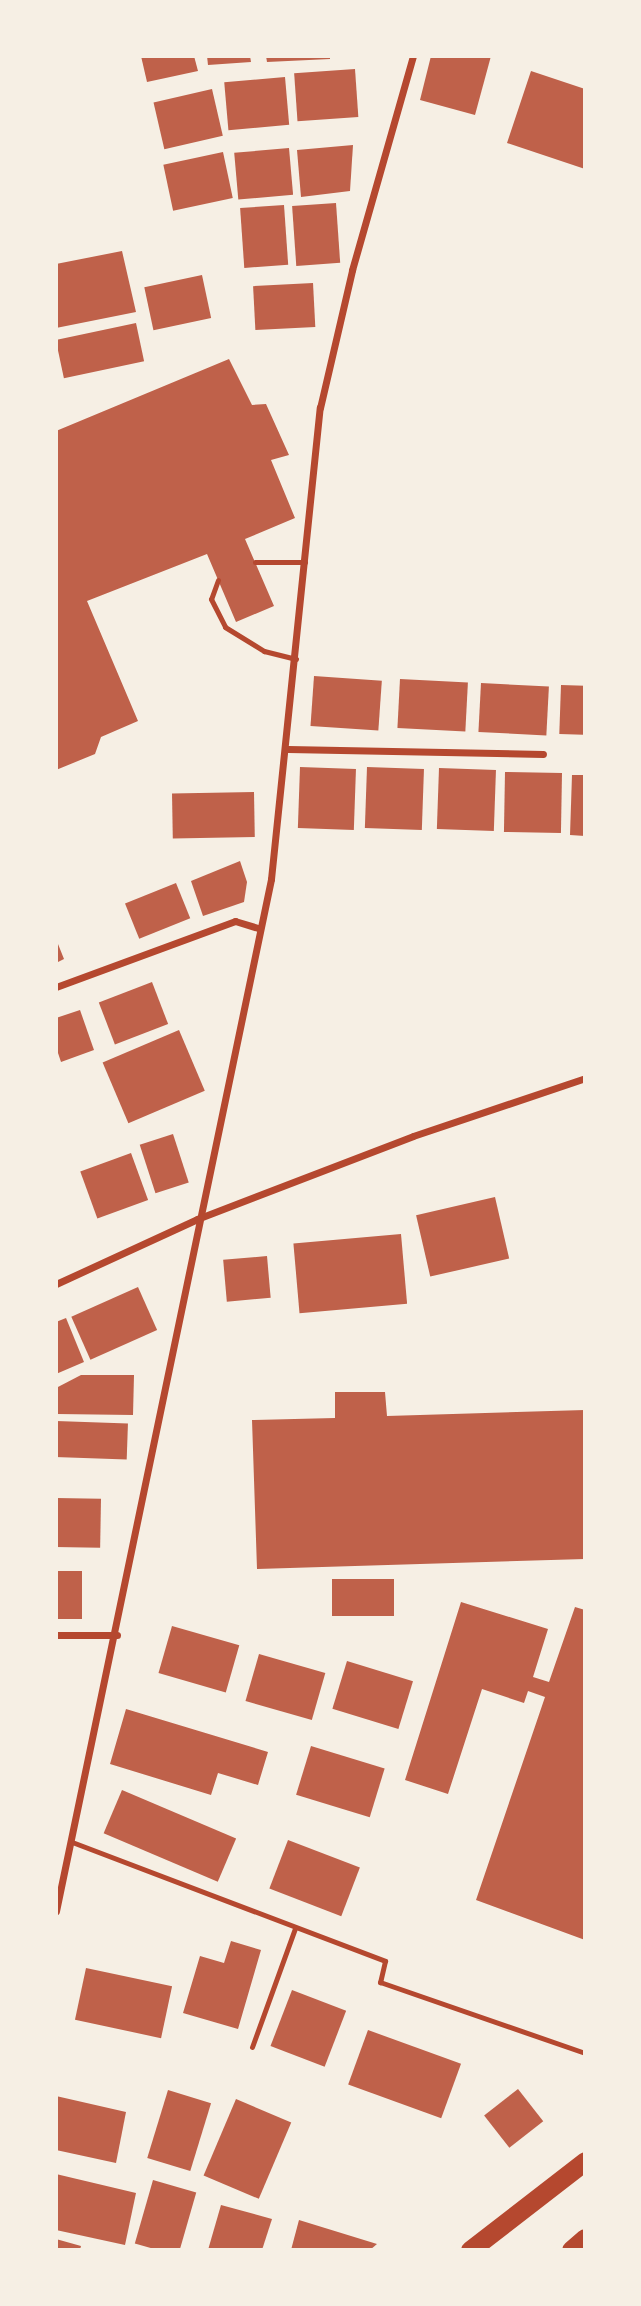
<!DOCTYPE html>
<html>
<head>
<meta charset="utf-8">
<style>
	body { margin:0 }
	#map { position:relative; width:641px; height:2306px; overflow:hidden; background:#f6efe4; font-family:Arial,sans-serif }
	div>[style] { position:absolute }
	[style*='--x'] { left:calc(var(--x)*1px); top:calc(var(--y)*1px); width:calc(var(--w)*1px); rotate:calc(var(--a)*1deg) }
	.building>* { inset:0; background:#bf614a; transform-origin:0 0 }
	.service>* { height:5px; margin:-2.5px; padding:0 2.5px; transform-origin:2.5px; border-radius:2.5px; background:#b5482f }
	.minor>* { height:7px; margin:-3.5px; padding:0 3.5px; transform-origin:3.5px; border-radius:3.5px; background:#b5482f }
	.trunk>* { height:19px; margin:-9.5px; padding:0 9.5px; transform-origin:9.5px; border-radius:9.5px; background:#b5482f }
	span { translate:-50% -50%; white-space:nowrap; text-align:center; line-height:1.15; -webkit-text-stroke:7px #f6efe4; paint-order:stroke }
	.frame { position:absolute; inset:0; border:58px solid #f6efe4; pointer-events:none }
</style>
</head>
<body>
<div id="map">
	<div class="building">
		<div style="clip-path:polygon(141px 56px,194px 56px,198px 71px,147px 82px)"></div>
		<div style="clip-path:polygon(207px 56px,250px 56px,251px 62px,208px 65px)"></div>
		<div style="clip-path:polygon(266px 56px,330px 56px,330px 59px,267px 62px)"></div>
		<div style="clip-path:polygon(431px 56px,491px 56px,475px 115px,420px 100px)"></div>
		<div style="left:355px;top:69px;width:48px;height:61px;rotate:86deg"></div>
		<div style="clip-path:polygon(531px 71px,585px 89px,585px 169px,507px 143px)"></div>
		<div style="left:285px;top:77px;width:48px;height:61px;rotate:85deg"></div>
		<div style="left:212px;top:89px;width:48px;height:60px;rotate:77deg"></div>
		<div style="clip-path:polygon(353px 145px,350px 191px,301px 197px,297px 150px)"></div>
		<div style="left:289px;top:148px;width:47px;height:55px;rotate:85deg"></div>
		<div style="left:223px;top:152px;width:47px;height:61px;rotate:78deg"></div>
		<div style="left:336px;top:203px;width:60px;height:44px;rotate:86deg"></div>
		<div style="left:284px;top:205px;width:60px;height:44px;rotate:86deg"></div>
		<div style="clip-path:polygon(122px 251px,136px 312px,56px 328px,56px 264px)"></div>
		<div style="left:202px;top:275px;width:44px;height:59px;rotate:78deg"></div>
		<div style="left:313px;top:283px;width:44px;height:60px;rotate:87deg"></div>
		<div style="left:136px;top:323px;width:39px;height:82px;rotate:78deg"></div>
		<div style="clip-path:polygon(229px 359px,252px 405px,266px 404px,289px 455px,271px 460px,295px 518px,245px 539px,274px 606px,236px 622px,207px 554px,87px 601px,138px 721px,101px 737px,95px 754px,56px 770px,56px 431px)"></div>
		<div style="left:314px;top:676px;width:68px;height:50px;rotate:4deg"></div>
		<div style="left:400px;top:679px;width:68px;height:49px;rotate:3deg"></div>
		<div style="left:481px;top:683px;width:68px;height:49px;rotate:3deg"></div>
		<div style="left:561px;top:685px;width:24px;height:49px;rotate:2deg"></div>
		<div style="left:300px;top:767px;width:56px;height:61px;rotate:2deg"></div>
		<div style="left:367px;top:767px;width:57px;height:61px;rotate:2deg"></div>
		<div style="left:439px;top:768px;width:57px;height:61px;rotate:2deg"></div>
		<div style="left:505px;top:772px;width:57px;height:60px;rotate:1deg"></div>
		<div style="clip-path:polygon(572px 775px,585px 775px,585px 836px,570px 835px)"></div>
		<div style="left:254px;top:792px;width:45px;height:82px;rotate:89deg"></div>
		<div style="clip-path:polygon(240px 861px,247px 882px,244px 902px,203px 916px,191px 881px)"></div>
		<div style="left:176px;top:883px;width:38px;height:55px;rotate:68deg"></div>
		<div style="clip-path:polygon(56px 939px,64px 959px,56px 963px)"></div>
		<div style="left:152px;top:982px;width:45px;height:57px;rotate:69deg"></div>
		<div style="clip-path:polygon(80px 1010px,94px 1050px,61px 1062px,56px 1047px,56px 1018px)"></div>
		<div style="left:179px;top:1030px;width:66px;height:83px;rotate:67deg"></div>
		<div style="left:173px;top:1134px;width:51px;height:35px;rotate:72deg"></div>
		<div style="left:131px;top:1153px;width:50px;height:54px;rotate:70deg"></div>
		<div style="left:495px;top:1197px;width:63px;height:81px;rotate:77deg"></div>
		<div style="left:401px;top:1234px;width:70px;height:108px;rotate:85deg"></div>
		<div style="left:267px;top:1256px;width:42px;height:44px;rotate:85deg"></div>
		<div style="left:138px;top:1287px;width:47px;height:73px;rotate:66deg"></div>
		<div style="clip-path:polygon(66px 1318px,84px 1362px,56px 1374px,56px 1322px)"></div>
		<div style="clip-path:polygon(81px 1375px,134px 1375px,133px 1415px,57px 1414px,56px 1388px)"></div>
		<div style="clip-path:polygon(335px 1392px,385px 1392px,387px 1416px,585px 1410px,585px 1559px,257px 1569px,252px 1420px,335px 1418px)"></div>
		<div style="left:56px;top:1421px;width:72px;height:36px;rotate:2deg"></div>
		<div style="left:56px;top:1498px;width:45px;height:49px;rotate:1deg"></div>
		<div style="left:56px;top:1571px;width:26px;height:48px"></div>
		<div style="left:394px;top:1579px;width:37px;height:62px;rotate:90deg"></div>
		<div style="clip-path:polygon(461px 1602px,548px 1629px,533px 1677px,549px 1682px,575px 1607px,585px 1610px,585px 1940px,476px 1900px,545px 1697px,528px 1691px,524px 1703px,482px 1689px,448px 1794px,405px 1780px)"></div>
		<div style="left:172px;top:1626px;width:70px;height:49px;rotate:16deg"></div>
		<div style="left:259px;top:1654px;width:69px;height:49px;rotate:16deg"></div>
		<div style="left:347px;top:1661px;width:69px;height:50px;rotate:17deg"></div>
		<div style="clip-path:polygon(126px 1709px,268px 1752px,258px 1785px,218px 1773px,211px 1795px,110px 1764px)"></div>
		<div style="left:311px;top:1746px;width:77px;height:51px;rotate:17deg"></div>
		<div style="left:122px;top:1790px;width:124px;height:47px;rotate:23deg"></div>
		<div style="left:288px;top:1840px;width:77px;height:52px;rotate:21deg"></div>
		<div style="clip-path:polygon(231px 1941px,261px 1950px,238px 2029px,183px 2013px,200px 1956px,224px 1963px)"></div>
		<div style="left:86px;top:1968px;width:88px;height:53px;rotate:12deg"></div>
		<div style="left:292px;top:1990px;width:58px;height:60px;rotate:21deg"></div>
		<div style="left:368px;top:2030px;width:99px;height:58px;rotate:20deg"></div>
		<div style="left:518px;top:2089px;width:41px;height:43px;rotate:52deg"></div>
		<div style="left:168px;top:2090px;width:45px;height:71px;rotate:17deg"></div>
		<div style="clip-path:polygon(56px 2096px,126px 2112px,116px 2163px,56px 2150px)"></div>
		<div style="left:236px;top:2099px;width:60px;height:83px;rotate:23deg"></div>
		<div style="clip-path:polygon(56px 2174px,136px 2193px,125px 2245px,56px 2230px)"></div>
		<div style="left:153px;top:2180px;width:45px;height:66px;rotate:16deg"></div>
		<div style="clip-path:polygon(221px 2205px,272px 2219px,262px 2250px,208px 2250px)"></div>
		<div style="clip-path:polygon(299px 2220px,377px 2244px,370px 2250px,291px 2250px)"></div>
		<div style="clip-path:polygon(56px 2239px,81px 2246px,80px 2250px,56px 2250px)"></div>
	</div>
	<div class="service">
		<div style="--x:255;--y:562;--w:50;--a:0"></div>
		<div style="--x:218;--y:580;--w:20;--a:110"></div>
		<div style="--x:211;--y:599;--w:31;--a:63"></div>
		<div style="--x:225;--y:627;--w:46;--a:31.6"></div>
		<div style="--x:264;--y:651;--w:33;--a:14"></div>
		<div style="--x:72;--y:1842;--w:335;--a:20.8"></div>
		<div style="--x:385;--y:1961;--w:22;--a:103"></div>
		<div style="--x:380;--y:1982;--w:217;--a:19.1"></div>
		<div style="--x:252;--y:2047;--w:127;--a:-70.1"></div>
	</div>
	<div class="minor">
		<div style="--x:288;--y:749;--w:255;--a:1.1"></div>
		<div style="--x:56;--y:987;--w:191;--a:-20.2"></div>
		<div style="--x:235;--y:921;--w:24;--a:17"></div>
		<div style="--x:56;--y:1284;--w:155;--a:-24.7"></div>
		<div style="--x:197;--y:1219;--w:231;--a:-21"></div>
		<div style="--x:413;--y:1136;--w:182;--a:-18.6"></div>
		<div style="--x:56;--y:1635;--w:61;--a:0"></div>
		<div style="--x:56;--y:1911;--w:1054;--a:-78.23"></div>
		<div style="--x:271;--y:879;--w:474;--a:-84.1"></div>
		<div style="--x:320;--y:408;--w:142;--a:-76.9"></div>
		<div style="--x:352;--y:270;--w:223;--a:-74.1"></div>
	</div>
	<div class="trunk">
		<div style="--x:470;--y:2250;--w:145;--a:-37.7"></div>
		<div style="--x:571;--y:2250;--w:18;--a:-41"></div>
	</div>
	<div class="frame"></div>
</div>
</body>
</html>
